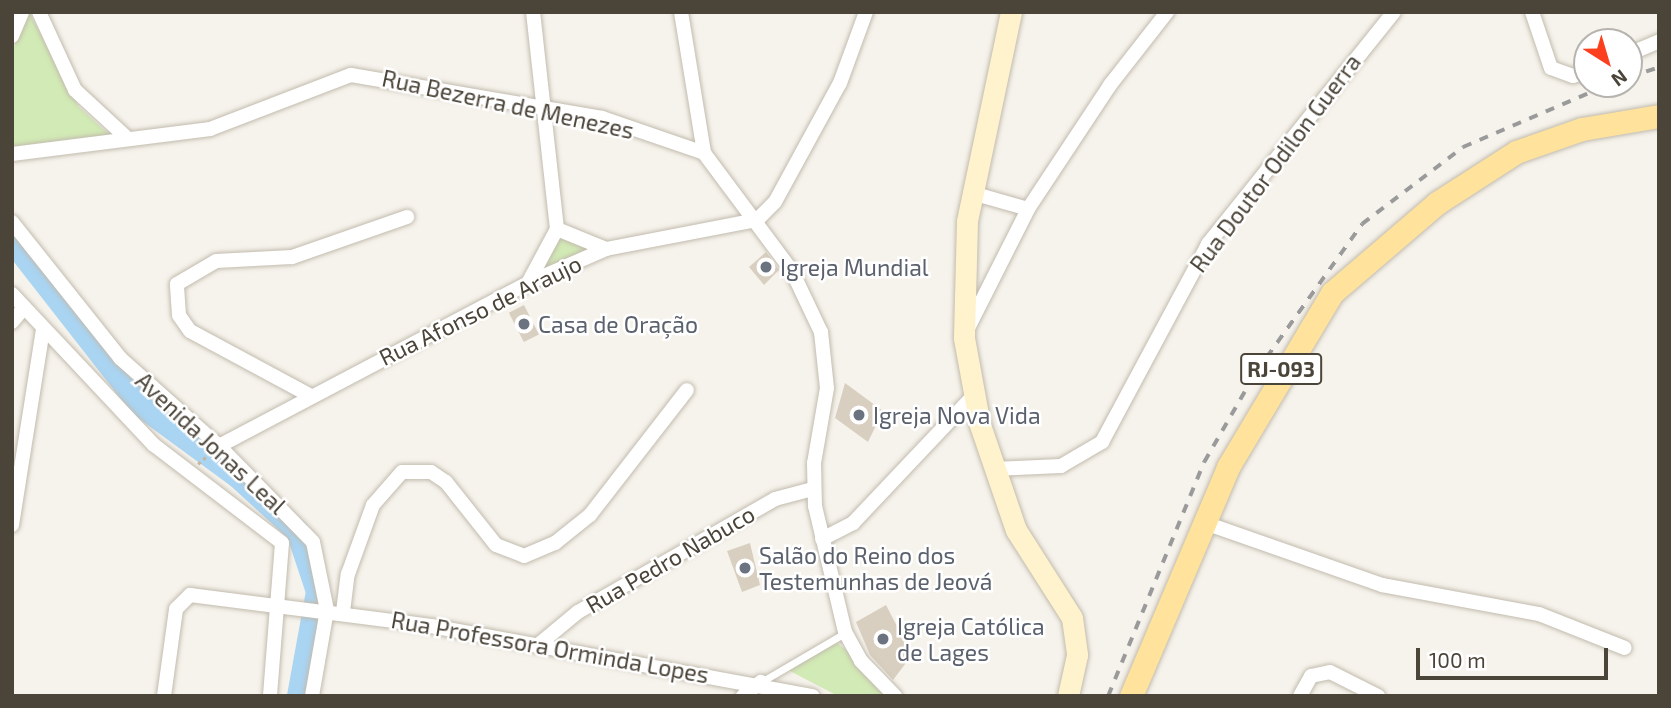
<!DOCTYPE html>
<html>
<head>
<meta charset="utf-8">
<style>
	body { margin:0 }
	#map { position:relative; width:1671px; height:708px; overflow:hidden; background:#f6f3ec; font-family:"Exo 2",sans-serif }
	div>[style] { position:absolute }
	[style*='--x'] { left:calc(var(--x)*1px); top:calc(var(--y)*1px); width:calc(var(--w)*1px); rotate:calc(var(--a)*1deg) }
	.green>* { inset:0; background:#d2eab5 }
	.river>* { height:23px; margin:-11.5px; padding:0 11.5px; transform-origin:11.5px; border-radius:11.5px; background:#a9d4f2 }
	.building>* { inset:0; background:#d8cfc1; transform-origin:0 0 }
	.path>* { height:2.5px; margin-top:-1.25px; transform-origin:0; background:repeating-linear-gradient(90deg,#c4b79f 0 3.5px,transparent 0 7px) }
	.roads { filter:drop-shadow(0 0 2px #c2bbae) drop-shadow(0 0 2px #c2bbae) }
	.lane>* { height:7px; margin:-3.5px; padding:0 3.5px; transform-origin:3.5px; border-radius:3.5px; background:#fff }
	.street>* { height:14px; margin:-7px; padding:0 7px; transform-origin:7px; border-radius:7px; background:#fff }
	.secondary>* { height:21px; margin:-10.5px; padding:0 10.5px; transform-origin:10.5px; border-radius:10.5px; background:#fff3cd }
	.primary>* { height:23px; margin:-11.5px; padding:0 11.5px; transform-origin:11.5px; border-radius:11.5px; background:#ffe39c }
	.rail>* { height:3.5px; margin-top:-1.75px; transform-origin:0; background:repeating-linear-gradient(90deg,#9a9a9a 0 9px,transparent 0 18px) }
	.dots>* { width:19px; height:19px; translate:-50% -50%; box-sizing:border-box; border:4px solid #fff; border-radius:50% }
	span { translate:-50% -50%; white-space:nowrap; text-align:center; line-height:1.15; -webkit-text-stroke:5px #fff; paint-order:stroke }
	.shield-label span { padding:2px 5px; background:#fff; border:2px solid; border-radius:5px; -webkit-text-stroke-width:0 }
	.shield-label { font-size:21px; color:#4b4439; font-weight:700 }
	.street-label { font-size:23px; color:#4b4439 }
	.worship-label { font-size:23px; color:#5b616d }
	.left { translate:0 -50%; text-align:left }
	.frame { position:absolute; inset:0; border:14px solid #4b4439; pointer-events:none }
	.north { position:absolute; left:1573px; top:28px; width:70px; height:70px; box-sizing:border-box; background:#fff; border:2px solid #b7b4b0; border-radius:50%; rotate:143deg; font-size:19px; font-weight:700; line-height:28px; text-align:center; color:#4b4439 }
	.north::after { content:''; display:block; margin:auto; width:24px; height:32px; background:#fc3f1d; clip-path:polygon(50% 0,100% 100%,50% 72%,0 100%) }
	.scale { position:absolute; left:1416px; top:648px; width:192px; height:32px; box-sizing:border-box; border:4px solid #4b4439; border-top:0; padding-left:9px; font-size:21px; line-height:24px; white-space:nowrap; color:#4b4439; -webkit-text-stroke:5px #fff; paint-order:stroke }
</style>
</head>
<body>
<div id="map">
	<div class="green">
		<div style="clip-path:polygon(29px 12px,79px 107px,113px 138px,12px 149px,12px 52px)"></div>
		<div style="clip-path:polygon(556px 234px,595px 247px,533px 279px)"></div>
		<div style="clip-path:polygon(832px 639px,889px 684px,896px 696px,838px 696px,788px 670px)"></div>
	</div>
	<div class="river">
		<div style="--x:12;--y:241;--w:208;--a:52"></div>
		<div style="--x:140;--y:405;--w:120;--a:36.2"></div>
		<div style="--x:237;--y:476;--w:81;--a:42.5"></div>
		<div style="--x:297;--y:531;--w:63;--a:71.6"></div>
		<div style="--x:317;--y:591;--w:107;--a:100.3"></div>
	</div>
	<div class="building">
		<div style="clip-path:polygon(766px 252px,779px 270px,764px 285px,749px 267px)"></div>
		<div style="left:524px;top:305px;width:33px;height:17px;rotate:63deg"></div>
		<div style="clip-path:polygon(845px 383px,883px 411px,868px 442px,835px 418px)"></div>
		<div style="clip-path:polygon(750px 543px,760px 585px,742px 592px,727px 551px)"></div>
		<div style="clip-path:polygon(886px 605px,912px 655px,893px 680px,870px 655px,856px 622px)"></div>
	</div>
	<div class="path">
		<div style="--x:198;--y:464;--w:13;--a:-42"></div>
	</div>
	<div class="roads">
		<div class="lane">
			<div style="--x:761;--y:682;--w:97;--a:-30.3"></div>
		</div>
		<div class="street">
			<div style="--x:39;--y:12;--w:86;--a:65.2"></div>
			<div style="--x:75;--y:90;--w:71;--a:42.7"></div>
			<div style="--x:681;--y:12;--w:143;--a:80.7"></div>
			<div style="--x:1532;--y:12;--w:59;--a:71.3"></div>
			<div style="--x:1551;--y:68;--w:23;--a:20"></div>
			<div style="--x:1573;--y:76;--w:15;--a:-16"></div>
			<div style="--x:12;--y:36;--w:26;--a:-67"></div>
			<div style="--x:1629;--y:54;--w:33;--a:-23"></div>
			<div style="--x:12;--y:154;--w:200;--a:-7.2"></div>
			<div style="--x:210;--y:129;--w:151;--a:-21"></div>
			<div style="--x:351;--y:75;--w:255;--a:9.7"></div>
			<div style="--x:602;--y:118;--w:108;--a:18.9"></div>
			<div style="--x:704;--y:153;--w:147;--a:53.3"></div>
			<div style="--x:792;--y:271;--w:68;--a:64.6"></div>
			<div style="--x:821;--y:332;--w:56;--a:83.9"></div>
			<div style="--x:827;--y:388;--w:76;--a:99.8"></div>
			<div style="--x:814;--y:463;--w:43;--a:88.7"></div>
			<div style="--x:815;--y:506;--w:130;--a:76.6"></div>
			<div style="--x:845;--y:632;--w:33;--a:61"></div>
			<div style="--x:861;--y:661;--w:49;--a:45.8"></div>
			<div style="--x:972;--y:193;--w:58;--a:15.9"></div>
			<div style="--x:12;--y:222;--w:174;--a:51.5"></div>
			<div style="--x:120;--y:358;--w:132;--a:41.6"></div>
			<div style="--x:219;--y:446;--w:134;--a:45.6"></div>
			<div style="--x:313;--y:542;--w:69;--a:78.4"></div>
			<div style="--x:327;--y:610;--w:87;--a:99.9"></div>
			<div style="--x:557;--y:229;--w:53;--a:22.2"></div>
			<div style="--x:528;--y:283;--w:61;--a:-61.8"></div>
			<div style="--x:557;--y:229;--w:218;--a:-96.3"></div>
			<div style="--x:12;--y:294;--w:207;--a:46.8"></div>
			<div style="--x:154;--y:445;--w:161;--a:37.4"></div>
			<div style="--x:282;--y:543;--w:153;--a:94.5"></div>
			<div style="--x:12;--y:322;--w:17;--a:-50"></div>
			<div style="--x:967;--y:330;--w:136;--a:-63.2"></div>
			<div style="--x:1028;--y:209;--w:149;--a:-56.5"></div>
			<div style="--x:1110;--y:85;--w:93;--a:-52"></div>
			<div style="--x:309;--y:395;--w:135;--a:-151.7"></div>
			<div style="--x:190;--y:331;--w:19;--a:-125"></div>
			<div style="--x:179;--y:315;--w:31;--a:-94"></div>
			<div style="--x:177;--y:284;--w:45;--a:-30.5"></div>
			<div style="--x:216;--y:261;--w:76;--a:-3"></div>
			<div style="--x:292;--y:257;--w:122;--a:-19.2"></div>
			<div style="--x:219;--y:446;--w:349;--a:-27.8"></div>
			<div style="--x:528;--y:283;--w:85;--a:-23.6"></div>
			<div style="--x:606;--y:249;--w:154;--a:-10.9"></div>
			<div style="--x:757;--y:220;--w:25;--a:-45"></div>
			<div style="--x:775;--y:202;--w:136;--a:-61.4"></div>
			<div style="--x:840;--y:83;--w:76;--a:-69.9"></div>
			<div style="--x:994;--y:469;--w:67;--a:-2.6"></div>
			<div style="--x:1061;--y:466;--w:48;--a:-30.3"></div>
			<div style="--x:1102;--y:442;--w:225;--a:-61.8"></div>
			<div style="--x:1208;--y:244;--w:297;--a:-51.3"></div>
			<div style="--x:1202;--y:522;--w:191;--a:19.3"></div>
			<div style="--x:1382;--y:585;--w:160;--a:10.5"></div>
			<div style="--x:1539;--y:614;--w:92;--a:21.6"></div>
			<div style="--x:12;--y:525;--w:197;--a:-81"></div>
			<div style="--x:822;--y:539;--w:35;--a:-27"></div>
			<div style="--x:853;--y:523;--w:175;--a:-46.6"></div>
			<div style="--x:343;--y:612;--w:38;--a:-83"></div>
			<div style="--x:348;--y:574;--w:73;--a:-70.1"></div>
			<div style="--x:373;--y:505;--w:44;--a:-48.7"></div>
			<div style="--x:402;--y:472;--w:29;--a:0"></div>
			<div style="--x:431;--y:472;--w:18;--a:34"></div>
			<div style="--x:446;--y:482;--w:80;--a:51.6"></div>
			<div style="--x:496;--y:545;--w:30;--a:21"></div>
			<div style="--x:524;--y:556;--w:34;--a:-23"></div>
			<div style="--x:555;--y:543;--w:45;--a:-38.7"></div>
			<div style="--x:590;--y:515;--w:158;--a:-52.2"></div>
			<div style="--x:537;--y:646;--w:53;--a:-39.7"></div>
			<div style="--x:578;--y:612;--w:227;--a:-29.8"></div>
			<div style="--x:775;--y:499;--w:39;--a:-15"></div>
			<div style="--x:164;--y:696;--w:88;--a:-82.1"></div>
			<div style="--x:176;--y:609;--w:20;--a:-45"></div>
			<div style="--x:190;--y:595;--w:243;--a:7.3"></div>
			<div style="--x:431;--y:626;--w:388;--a:10.4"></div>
			<div style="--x:743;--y:696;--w:23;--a:-38"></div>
			<div style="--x:1300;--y:696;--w:23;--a:-61"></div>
			<div style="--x:1311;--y:676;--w:19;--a:-12"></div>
			<div style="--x:1330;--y:672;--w:54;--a:26.6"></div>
		</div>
		<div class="secondary">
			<div style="--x:1011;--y:12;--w:214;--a:101.9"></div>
			<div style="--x:967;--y:221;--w:117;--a:91.5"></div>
			<div style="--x:964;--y:338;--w:88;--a:79.6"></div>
			<div style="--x:980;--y:425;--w:111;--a:71.1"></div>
			<div style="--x:1016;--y:530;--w:104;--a:57.5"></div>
			<div style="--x:1072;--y:618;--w:37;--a:82"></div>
			<div style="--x:1077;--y:655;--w:42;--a:102.4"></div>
		</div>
		<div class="primary">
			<div style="--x:1131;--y:696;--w:249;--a:-67"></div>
			<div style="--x:1228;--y:467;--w:203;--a:-59.1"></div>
			<div style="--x:1332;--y:293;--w:138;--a:-40.6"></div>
			<div style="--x:1437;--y:203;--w:94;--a:-32.8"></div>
			<div style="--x:1516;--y:152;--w:70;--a:-19.2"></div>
			<div style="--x:1582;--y:129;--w:78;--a:-9.6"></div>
		</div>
	</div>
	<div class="rail">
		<div style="--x:1629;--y:77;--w:32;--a:-18"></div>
		<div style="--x:1108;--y:696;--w:253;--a:-67.7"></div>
		<div style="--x:1204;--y:462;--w:104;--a:-60"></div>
		<div style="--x:1256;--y:372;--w:182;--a:-54.4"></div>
		<div style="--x:1362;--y:224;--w:127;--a:-37.3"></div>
		<div style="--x:1463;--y:147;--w:160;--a:-23.2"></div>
	</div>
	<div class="dots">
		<div style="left:766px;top:267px;background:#6b7280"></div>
		<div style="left:524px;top:324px;background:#6b7280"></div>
		<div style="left:859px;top:415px;background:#6b7280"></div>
		<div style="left:745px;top:568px;background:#6b7280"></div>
		<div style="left:883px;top:639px;background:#6b7280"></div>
	</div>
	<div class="shield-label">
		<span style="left:1281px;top:369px">RJ-093</span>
	</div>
	<div class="street-label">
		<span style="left:508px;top:104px;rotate:12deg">Rua Bezerra de Menezes</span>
		<span style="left:1275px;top:163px;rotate:-53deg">Rua Doutor Odilon Guerra</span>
		<span style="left:480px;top:310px;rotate:-26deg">Rua Afonso de Araujo</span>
		<span style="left:211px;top:443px;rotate:43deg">Avenida Jonas Leal</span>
		<span style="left:670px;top:559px;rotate:-30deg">Rua Pedro Nabuco</span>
		<span style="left:550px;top:647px;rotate:10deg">Rua Professora Orminda Lopes</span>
	</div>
	<div class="worship-label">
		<span class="left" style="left:780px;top:267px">Igreja Mundial</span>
		<span class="left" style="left:538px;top:324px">Casa de Oração</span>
		<span class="left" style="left:873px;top:415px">Igreja Nova Vida</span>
		<span class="left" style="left:759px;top:568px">Salão do Reino dos<br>Testemunhas de Jeová</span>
		<span class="left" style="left:897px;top:639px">Igreja Católica<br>de Lages</span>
	</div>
	<div class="frame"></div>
	<div class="north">N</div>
	<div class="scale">100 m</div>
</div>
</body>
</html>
